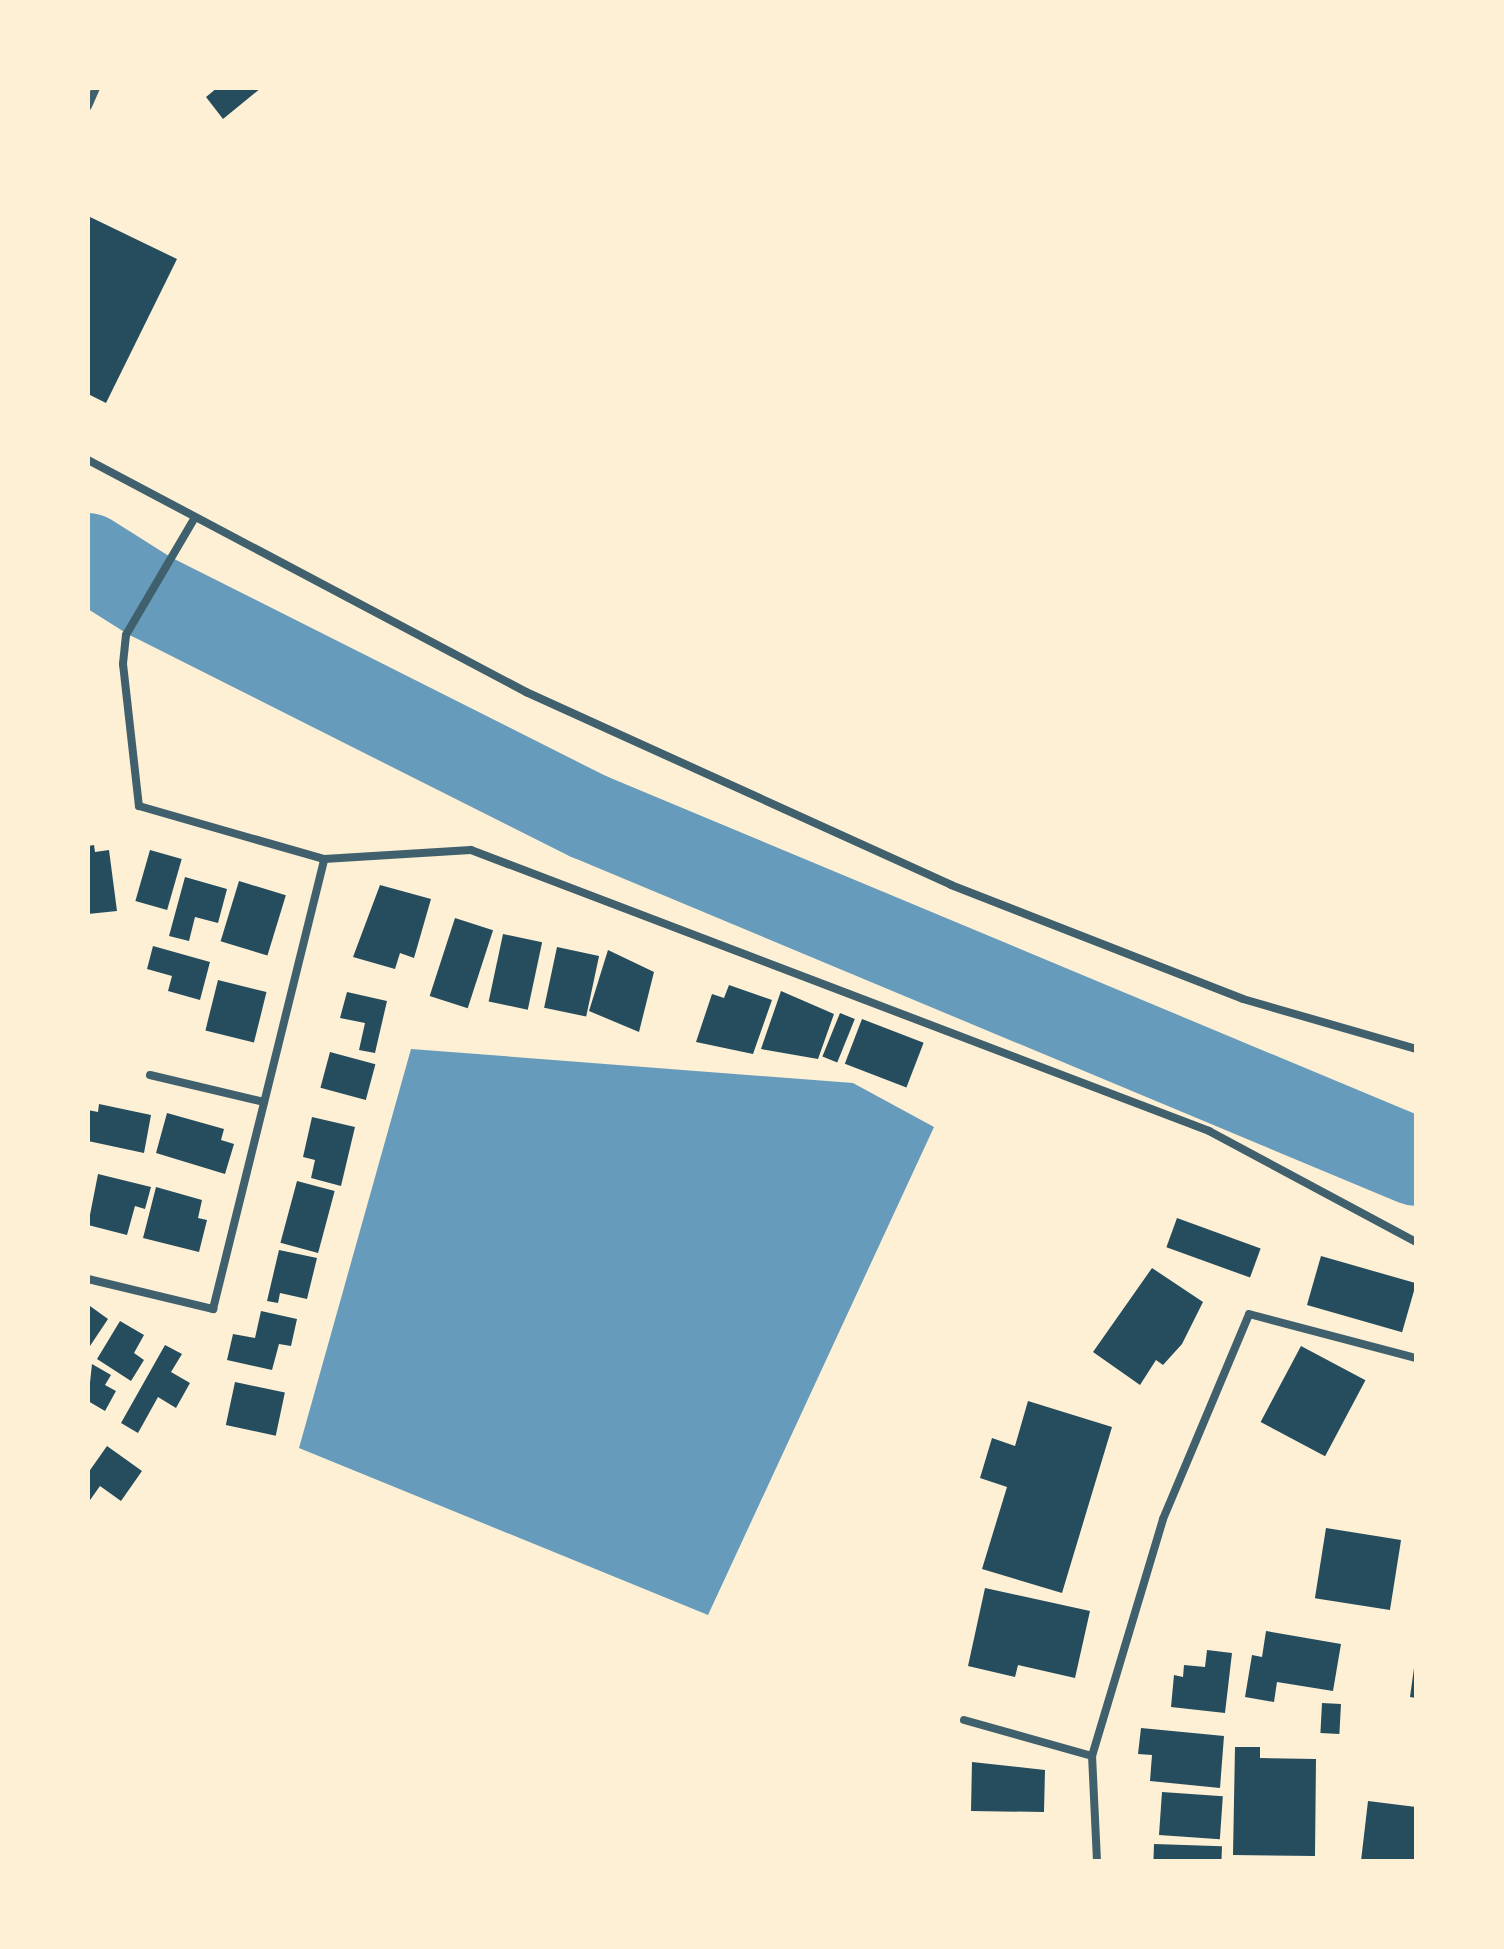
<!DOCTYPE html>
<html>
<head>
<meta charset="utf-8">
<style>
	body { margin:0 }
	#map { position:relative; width:1504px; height:1949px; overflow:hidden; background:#fdf0d5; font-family:"Fira Sans Condensed",sans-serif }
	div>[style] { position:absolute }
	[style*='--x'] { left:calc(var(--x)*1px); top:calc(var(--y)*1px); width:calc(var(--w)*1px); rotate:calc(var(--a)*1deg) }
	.water>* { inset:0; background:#669bbc }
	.river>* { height:88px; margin:-44px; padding:0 44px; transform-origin:44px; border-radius:44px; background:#669bbc }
	.building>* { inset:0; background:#264d5e; transform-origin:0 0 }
	.minor>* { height:8px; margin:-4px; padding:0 4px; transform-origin:4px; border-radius:4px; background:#3f606c }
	span { translate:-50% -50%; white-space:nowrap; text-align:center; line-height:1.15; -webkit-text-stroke:6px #fdf0d5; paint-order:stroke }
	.frame { position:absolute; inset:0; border:90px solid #fdf0d5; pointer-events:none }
</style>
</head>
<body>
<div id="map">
	<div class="water">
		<div style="clip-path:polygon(411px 1049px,853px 1083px,934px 1127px,708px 1615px,299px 1448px)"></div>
	</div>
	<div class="river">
		<div style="--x:88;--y:557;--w:73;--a:32.2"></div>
		<div style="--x:150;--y:596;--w:492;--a:26.7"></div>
		<div style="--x:590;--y:817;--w:895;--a:22.67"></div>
	</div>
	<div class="building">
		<div style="clip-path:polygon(217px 88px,261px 88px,223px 119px,206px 97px)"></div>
		<div style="clip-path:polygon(88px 216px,177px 259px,106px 403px,88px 394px)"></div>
		<div style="clip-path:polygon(94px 845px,95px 852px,109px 850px,117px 911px,88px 914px,88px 846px)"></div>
		<div style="left:150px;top:850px;width:33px;height:53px;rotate:16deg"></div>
		<div style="clip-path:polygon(185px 877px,227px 889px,218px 923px,195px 917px,189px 941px,169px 936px)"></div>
		<div style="left:239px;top:881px;width:49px;height:63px;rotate:17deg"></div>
		<div style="clip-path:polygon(380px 885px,431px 899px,414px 958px,400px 953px,395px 969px,353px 957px)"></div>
		<div style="left:455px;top:918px;width:40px;height:82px;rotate:18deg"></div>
		<div style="left:503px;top:934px;width:40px;height:69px;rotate:12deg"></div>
		<div style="clip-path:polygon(153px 946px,210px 962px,200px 1000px,168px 991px,172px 976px,147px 969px)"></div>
		<div style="left:557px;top:947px;width:43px;height:62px;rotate:12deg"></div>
		<div style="clip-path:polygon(608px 950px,654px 972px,639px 1032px,589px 1011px)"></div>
		<div style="left:218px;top:980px;width:50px;height:52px;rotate:14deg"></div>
		<div style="clip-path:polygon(729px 985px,772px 1000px,753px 1054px,696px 1042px,712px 994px,724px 998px)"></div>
		<div style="clip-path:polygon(781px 991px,834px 1014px,818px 1059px,761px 1049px)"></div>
		<div style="clip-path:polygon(347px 992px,387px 1001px,375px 1053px,359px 1050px,365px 1023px,340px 1018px)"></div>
		<div style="left:840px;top:1013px;width:16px;height:47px;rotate:22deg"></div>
		<div style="left:862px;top:1019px;width:66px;height:48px;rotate:21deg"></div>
		<div style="left:330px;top:1052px;width:47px;height:37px;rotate:15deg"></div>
		<div style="clip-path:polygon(99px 1104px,151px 1115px,144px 1153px,88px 1141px,88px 1110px,98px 1112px)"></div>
		<div style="clip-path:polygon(167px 1113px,224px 1129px,221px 1140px,234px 1144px,225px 1174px,156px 1153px)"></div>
		<div style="clip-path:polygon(312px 1117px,355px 1127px,341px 1186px,311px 1178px,315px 1160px,303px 1157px)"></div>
		<div style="clip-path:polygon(98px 1174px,151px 1187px,145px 1209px,135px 1206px,127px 1235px,88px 1225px)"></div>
		<div style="left:297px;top:1181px;width:39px;height:64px;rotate:15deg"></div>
		<div style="clip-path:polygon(156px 1187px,202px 1200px,198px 1218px,207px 1220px,199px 1252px,143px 1238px)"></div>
		<div style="left:1177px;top:1218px;width:89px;height:31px;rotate:20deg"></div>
		<div style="clip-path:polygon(279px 1250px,317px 1258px,307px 1299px,280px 1293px,278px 1303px,267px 1301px)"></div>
		<div style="left:1321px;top:1256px;width:99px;height:51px;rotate:16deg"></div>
		<div style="clip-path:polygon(1152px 1268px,1203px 1302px,1182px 1344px,1163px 1365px,1156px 1360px,1140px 1385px,1093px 1352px)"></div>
		<div style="clip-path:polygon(90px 1306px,108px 1319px,88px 1349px,88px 1309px)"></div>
		<div style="clip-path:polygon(261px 1311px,297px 1319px,291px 1346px,279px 1344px,272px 1370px,227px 1360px,233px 1334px,255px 1338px)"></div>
		<div style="clip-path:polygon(120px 1321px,144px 1335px,134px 1353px,144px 1360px,131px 1381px,97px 1359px)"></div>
		<div style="clip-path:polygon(165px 1345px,182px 1354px,171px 1372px,190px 1383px,176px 1408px,158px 1397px,138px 1433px,121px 1423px)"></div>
		<div style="left:1301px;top:1346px;width:73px;height:86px;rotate:28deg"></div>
		<div style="clip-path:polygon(92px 1364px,111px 1375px,105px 1385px,116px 1391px,105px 1411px,88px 1401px)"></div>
		<div style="left:235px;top:1382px;width:51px;height:44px;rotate:12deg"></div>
		<div style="clip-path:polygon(1028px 1401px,1112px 1427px,1062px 1593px,982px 1569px,1007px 1487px,980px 1478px,992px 1438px,1015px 1446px)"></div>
		<div style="clip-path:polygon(107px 1446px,142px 1471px,121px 1501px,100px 1486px,88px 1503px,88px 1473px)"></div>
		<div style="left:1326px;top:1528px;width:76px;height:71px;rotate:9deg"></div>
		<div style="clip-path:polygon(985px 1588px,1090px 1611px,1075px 1678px,1018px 1665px,1015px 1677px,968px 1666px)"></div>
		<div style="clip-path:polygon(1266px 1631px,1341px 1644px,1333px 1691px,1277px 1682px,1274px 1702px,1245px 1697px,1252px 1655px,1262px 1657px)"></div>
		<div style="clip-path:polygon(1207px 1650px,1232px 1653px,1225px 1713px,1171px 1707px,1174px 1675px,1183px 1677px,1184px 1665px,1205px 1667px)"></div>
		<div style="clip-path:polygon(1414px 1668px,1416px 1668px,1416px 1698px,1410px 1697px)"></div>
		<div style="left:1322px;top:1703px;width:19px;height:30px;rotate:3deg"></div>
		<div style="clip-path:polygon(1141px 1728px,1224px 1736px,1220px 1788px,1150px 1781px,1152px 1755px,1138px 1754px)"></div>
		<div style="clip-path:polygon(1235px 1747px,1260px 1747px,1260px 1758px,1316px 1759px,1315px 1856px,1233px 1855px)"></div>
		<div style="clip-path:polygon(972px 1762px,1045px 1770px,1044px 1812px,971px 1811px)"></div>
		<div style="left:1162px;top:1792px;width:61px;height:43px;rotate:4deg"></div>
		<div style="clip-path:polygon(1368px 1801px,1416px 1807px,1416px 1861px,1361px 1861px)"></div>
		<div style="left:1154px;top:1844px;width:68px;height:17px;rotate:2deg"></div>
	</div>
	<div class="minor">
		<div style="--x:88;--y:106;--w:20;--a:-66"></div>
		<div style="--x:88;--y:460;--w:496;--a:27.9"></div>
		<div style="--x:526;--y:692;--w:467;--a:24.4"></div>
		<div style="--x:951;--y:885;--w:313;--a:21.3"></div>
		<div style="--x:1243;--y:999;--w:180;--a:16.1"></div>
		<div style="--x:194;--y:519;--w:134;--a:120.4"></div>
		<div style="--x:126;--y:635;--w:29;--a:96"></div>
		<div style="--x:123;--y:664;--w:143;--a:83.6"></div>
		<div style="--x:139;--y:806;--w:192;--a:16"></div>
		<div style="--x:324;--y:859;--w:147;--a:-3.5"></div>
		<div style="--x:471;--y:850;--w:790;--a:20.84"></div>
		<div style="--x:1209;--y:1131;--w:235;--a:28.2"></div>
		<div style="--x:150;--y:1075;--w:117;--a:13.3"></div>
		<div style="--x:88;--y:1279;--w:129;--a:13.5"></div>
		<div style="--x:213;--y:1309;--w:463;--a:-76.1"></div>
		<div style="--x:964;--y:1720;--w:133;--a:15.7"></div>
		<div style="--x:1097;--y:1861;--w:105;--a:-92.7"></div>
		<div style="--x:1092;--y:1756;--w:247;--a:-73.3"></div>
		<div style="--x:1163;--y:1519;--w:222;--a:-67.2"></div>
		<div style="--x:1249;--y:1314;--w:173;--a:14.8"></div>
	</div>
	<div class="frame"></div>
</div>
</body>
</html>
